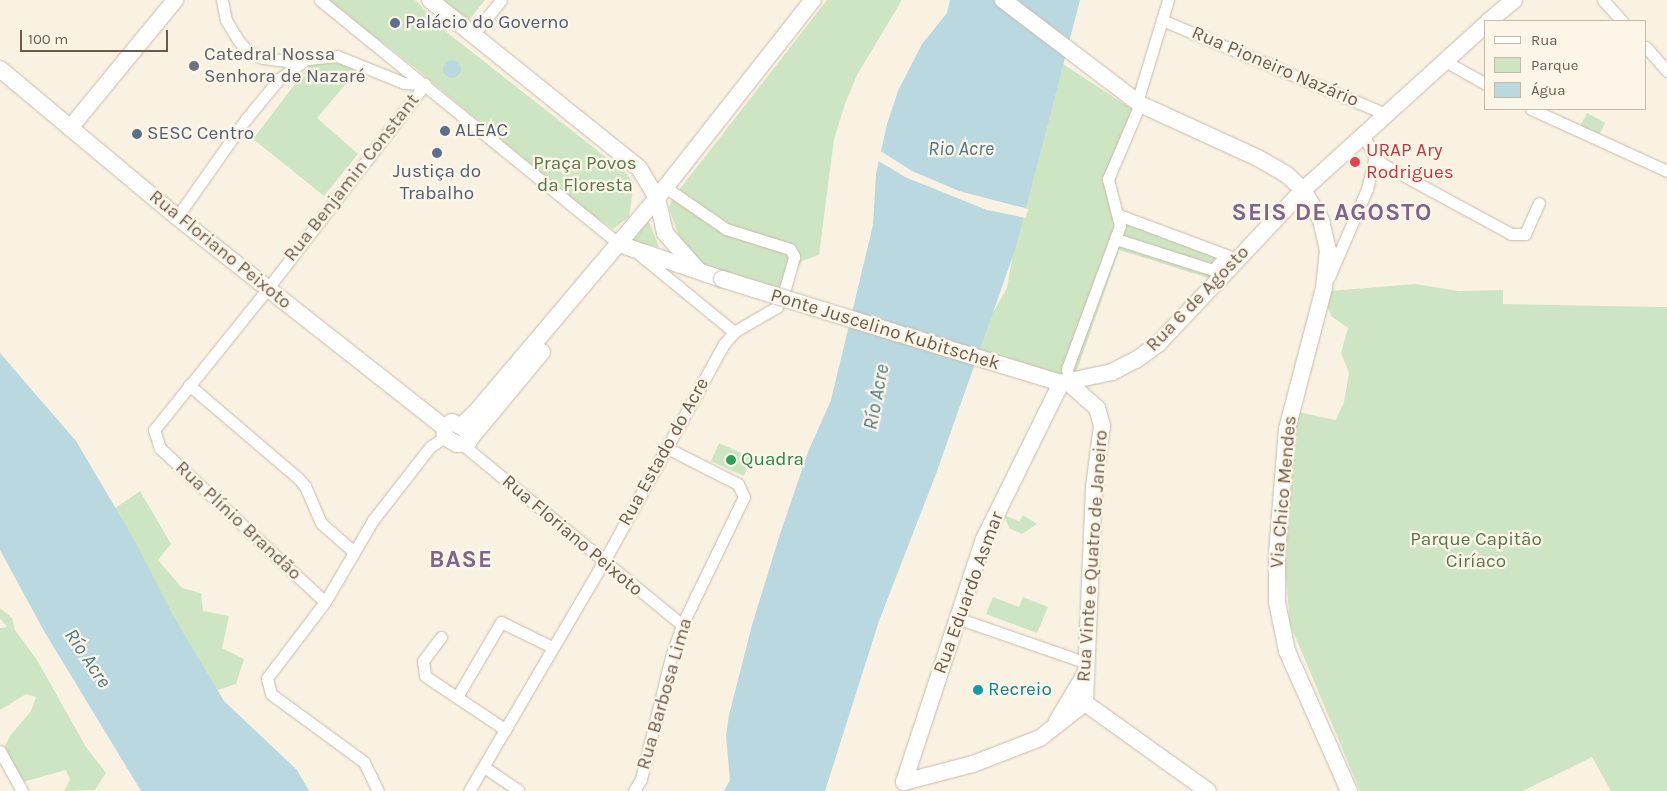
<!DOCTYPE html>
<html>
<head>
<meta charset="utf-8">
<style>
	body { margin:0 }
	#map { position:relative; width:1667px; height:791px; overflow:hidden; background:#f9f2e2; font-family:Karla,sans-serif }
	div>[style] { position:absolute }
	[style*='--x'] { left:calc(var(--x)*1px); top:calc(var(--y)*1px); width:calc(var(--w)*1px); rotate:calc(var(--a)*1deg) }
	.green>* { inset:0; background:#cee5c3; transform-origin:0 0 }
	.water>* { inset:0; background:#b9d8e0 }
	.round { border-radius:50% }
	.pier>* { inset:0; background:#f9f2e2 }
	.roads { filter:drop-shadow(0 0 1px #c8baaa) drop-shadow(0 0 1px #c8baaa) }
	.street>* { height:11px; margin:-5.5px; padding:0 5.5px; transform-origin:5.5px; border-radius:5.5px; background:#fff }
	.secondary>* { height:16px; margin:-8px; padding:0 8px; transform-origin:8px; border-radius:8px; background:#fff }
	.bridges { filter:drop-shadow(0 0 1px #cdbcab) drop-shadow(0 0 1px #cdbcab) }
	.secondary-bridge>* { height:16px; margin:-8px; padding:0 8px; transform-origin:8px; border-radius:8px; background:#fff }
	.dots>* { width:14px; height:14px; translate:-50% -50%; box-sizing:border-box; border:2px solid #fdf6e8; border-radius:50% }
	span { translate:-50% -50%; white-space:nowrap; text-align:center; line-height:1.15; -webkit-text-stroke:4.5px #fdf6e8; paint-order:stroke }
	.service-label { font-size:19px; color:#4e5e75 }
	.left { translate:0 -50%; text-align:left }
	.worship-label { font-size:19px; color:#5b616d }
	.street-label { font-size:19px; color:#6e5a4b }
	.health-label { font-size:19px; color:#be3a42 }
	.park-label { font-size:19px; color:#547848 }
	.leisure-label { font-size:19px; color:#27864d }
	.culture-label { font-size:19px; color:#0d838f }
	.water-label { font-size:20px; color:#4c7886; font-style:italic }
	.district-label { font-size:24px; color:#7f648b; font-weight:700; letter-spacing:1px }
	.legend { position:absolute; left:1484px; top:20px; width:162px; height:90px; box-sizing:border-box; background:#fdf6e8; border:1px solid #c4b8a9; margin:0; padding:6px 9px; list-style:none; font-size:15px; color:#6e5a4b }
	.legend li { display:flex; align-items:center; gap:10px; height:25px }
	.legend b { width:25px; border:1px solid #c4b8a9 }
	.scale { position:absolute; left:20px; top:30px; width:148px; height:22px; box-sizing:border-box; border:2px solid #6e5a4b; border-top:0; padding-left:6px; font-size:15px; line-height:18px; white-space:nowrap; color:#6e5a4b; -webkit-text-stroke:4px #fdf6e8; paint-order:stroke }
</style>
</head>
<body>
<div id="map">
	<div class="green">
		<div style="clip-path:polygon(328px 0,415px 0,444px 30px,626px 173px,634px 183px,629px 217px,613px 229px,587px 211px,414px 67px)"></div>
		<div style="clip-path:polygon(444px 0,485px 0,469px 20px)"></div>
		<div style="clip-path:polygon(827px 0,902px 0,857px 75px,845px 104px,834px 139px,819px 255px,802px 261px,778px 292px,700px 265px,683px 249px,669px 208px,672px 199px)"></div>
		<div style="clip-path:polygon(331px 62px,363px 69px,350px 79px,317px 118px,358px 154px,324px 196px,253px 139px,311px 63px)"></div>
		<div style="clip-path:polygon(1063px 64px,1141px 115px,1115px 177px,1119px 212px,1234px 255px,1212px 279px,1119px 250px,1076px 373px,1058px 377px,972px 349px,1007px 288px,1018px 225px)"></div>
		<div style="left:1587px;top:113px;width:21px;height:18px;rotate:28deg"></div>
		<div style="clip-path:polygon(647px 217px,659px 247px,628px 241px)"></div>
		<div style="clip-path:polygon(1415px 284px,1458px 291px,1503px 290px,1503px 304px,1667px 307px,1667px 791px,1611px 791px,1592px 757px,1523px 791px,1360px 791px,1290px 624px,1281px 519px,1293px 411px,1336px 420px,1344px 402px,1349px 373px,1341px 353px,1348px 328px,1331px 316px,1327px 304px,1329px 291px)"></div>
		<div style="left:719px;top:443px;width:36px;height:20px;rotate:24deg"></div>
		<div style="clip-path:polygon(140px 491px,171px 544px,158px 560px,182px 588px,201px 593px,203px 611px,229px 616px,222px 648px,244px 659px,236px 684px,203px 695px,108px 513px)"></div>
		<div style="clip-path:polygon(1004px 515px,1019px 521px,1023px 515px,1037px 524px,1022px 534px,1009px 528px)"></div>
		<div style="clip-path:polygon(993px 597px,1019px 607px,1023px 597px,1048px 607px,1037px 633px,986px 614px)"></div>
		<div style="clip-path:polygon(0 608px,12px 618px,15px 630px,37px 660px,86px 747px,106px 773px,95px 790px,64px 791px,70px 780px,66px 770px,23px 782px,3px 750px,10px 736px,31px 711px,36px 697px,26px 694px,0 710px,0 628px,7px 627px,0 618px)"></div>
	</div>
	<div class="water">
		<div style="clip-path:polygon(950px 0,1080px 0,1015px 250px,936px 474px,879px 621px,825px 791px,724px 791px,730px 780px,726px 736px,729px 715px,752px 625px,780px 534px,808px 452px,831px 400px,873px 225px,876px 174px,887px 124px,898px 91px,922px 44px,947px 13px)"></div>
		<div class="round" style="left:443px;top:60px;width:18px;height:18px"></div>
		<div style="clip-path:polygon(0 353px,76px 441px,132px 536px,175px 619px,224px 701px,297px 770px,309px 791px,141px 791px,44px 631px,0 550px)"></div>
	</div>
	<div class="pier">
		<div style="clip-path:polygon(879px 150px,912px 171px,959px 191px,1028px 209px,1026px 218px,987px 210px,905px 177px,877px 160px)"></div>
	</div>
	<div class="roads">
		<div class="street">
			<div style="--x:222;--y:0;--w:20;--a:79"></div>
			<div style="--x:226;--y:20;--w:23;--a:59"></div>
			<div style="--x:238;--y:40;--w:16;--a:50"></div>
			<div style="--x:248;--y:52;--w:16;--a:22"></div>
			<div style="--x:263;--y:58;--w:26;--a:7"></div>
			<div style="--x:289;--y:61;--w:48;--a:-5.9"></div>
			<div style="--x:337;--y:56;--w:72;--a:21.9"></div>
			<div style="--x:404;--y:83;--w:21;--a:3"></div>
			<div style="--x:320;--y:0;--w:386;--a:39.2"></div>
			<div style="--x:1603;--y:0;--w:28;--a:48"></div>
			<div style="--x:1162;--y:20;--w:245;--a:22.8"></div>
			<div style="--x:472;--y:36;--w:46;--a:-51.1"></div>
			<div style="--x:1646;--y:47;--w:32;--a:49"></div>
			<div style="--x:1443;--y:60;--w:49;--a:29.2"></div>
			<div style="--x:1137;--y:102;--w:107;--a:-73.1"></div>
			<div style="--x:1531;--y:109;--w:149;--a:24.5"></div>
			<div style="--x:1364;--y:136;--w:25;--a:63"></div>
			<div style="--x:1375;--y:158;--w:14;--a:36"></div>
			<div style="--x:1386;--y:166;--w:142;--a:28.5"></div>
			<div style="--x:1511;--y:234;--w:14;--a:0"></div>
			<div style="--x:1525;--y:234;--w:34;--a:-66"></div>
			<div style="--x:177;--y:217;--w:120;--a:-54.9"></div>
			<div style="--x:246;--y:119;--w:52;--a:-50.5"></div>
			<div style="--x:279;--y:79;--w:31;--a:-36"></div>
			<div style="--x:1116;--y:239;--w:102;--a:17.7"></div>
			<div style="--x:1213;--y:270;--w:20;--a:-49"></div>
			<div style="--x:1226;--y:255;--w:114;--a:-159.5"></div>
			<div style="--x:640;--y:255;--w:122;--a:39.3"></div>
			<div style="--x:1329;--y:277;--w:96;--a:-66.6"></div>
			<div style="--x:1367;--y:189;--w:32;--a:-76"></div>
			<div style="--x:1069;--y:383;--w:14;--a:-98"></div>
			<div style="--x:1067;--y:369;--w:153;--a:-69.7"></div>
			<div style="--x:1120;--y:226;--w:49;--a:-104.3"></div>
			<div style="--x:1108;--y:179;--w:82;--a:-66.9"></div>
			<div style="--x:189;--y:385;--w:143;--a:40.5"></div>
			<div style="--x:298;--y:478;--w:11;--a:49"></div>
			<div style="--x:305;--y:486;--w:40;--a:66.6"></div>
			<div style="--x:321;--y:523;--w:44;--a:41.3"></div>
			<div style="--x:463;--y:445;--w:283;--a:39.4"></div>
			<div style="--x:325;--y:602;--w:226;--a:-137"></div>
			<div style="--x:160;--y:448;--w:19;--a:-108"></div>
			<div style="--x:154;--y:430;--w:182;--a:-51.2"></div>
			<div style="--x:268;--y:288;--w:257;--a:-52.4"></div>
			<div style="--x:957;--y:618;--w:134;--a:19.1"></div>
			<div style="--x:441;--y:637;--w:30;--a:127"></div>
			<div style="--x:423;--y:661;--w:15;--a:82"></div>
			<div style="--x:425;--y:676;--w:97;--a:33.7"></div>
			<div style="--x:457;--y:697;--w:87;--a:-59.6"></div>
			<div style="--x:501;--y:622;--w:57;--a:26.1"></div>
			<div style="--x:0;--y:751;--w:46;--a:61.2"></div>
			<div style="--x:484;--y:767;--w:41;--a:34.1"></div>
			<div style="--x:378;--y:791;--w:32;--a:-116"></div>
			<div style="--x:364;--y:762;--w:115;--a:-143.8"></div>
			<div style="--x:271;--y:694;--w:16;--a:-104"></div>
			<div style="--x:267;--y:678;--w:96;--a:-52.7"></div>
			<div style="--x:325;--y:602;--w:95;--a:-59.7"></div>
			<div style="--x:373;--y:520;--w:93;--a:-52"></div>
			<div style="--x:430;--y:447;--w:18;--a:-34"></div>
			<div style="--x:469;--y:791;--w:264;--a:-59.6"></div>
			<div style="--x:603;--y:563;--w:250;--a:-61.1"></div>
			<div style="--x:724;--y:344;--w:16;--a:-50"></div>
			<div style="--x:734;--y:332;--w:50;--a:-30.2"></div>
			<div style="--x:777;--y:307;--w:17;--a:-65"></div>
			<div style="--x:784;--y:292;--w:37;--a:-74"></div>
			<div style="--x:794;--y:256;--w:8;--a:-120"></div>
			<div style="--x:790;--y:249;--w:67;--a:-162.6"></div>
			<div style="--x:726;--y:229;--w:74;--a:-145.5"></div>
			<div style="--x:634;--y:791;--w:14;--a:-60"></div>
			<div style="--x:641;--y:779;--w:126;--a:-76.2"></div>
			<div style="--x:671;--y:657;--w:34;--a:-71"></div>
			<div style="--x:682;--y:625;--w:142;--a:-64.2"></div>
			<div style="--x:744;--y:497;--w:14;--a:-115"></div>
			<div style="--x:738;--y:484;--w:80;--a:-153.1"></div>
		</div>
		<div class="secondary">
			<div style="--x:430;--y:0;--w:268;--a:38.8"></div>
			<div style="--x:639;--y:168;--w:35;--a:59"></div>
			<div style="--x:657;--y:198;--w:36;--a:77"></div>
			<div style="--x:665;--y:233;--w:48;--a:48.4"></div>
			<div style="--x:1003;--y:0;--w:172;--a:37.2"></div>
			<div style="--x:1140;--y:104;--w:130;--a:24.6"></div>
			<div style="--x:1258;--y:158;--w:32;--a:30"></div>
			<div style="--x:1286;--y:174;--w:23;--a:43"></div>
			<div style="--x:1303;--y:190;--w:35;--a:59"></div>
			<div style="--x:1321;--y:220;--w:31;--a:77"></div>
			<div style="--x:1328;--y:250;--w:38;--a:96"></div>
			<div style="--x:1324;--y:288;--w:146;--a:104.7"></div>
			<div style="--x:1287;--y:429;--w:125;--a:94.6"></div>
			<div style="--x:1277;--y:554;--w:48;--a:90"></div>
			<div style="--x:1277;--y:602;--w:50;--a:78.5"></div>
			<div style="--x:1287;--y:651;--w:153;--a:66.1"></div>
			<div style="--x:1489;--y:21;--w:33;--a:-40"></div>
			<div style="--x:0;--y:69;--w:231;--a:39.9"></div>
			<div style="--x:177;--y:217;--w:340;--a:38.2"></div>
			<div style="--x:70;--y:128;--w:166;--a:-50.6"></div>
			<div style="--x:619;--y:244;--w:109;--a:18.8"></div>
			<div style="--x:900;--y:334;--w:168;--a:16.9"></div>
			<div style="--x:1061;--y:383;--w:52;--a:-12.2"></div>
			<div style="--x:1112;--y:372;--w:27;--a:-27"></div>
			<div style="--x:1136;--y:360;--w:27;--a:-36"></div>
			<div style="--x:1158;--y:344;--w:212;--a:-46.7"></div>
			<div style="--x:1303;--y:190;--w:247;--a:-42.2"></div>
			<div style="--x:1069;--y:383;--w:38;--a:42"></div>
			<div style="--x:1097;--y:408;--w:19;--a:74"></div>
			<div style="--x:1102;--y:426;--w:62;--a:97.5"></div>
			<div style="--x:1094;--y:487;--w:216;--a:92.4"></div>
			<div style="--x:452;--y:422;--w:16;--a:27"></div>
			<div style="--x:466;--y:429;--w:11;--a:68"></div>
			<div style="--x:470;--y:439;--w:4;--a:117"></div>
			<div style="--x:468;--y:443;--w:11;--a:175"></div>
			<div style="--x:457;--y:444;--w:14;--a:-150"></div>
			<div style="--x:445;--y:437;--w:10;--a:-96"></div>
			<div style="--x:444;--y:427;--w:9;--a:-32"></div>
			<div style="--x:462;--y:425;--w:21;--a:-43"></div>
			<div style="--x:477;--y:411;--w:279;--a:-49.8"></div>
			<div style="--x:657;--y:198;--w:252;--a:-51.8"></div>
			<div style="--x:470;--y:439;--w:113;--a:-50.4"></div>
			<div style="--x:1085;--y:703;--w:151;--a:35.6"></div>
			<div style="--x:1057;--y:721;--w:52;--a:-59"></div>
			<div style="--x:904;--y:782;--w:256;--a:-71.8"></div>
			<div style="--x:984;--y:539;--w:174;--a:-63.7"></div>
			<div style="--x:904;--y:782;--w:71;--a:-14.6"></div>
			<div style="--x:973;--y:764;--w:72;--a:-21.2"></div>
			<div style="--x:1040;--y:738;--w:57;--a:-37.9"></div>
		</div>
	</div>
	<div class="bridges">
		<div class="secondary-bridge">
			<div style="--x:722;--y:279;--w:186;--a:17.2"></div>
		</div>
	</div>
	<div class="dots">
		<div style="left:395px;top:23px;background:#5c6f8a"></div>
		<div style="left:194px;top:66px;background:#6b7280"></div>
		<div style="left:445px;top:131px;background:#5c6f8a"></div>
		<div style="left:137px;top:134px;background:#5c6f8a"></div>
		<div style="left:437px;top:153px;background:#5c6f8a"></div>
		<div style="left:1355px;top:162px;background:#e0444e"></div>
		<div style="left:731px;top:460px;background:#2e9e5b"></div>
		<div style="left:978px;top:690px;background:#0f9aa8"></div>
	</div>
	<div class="service-label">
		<span class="left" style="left:405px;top:23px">Palácio do Governo</span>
		<span class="left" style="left:455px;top:131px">ALEAC</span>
		<span class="left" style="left:147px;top:134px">SESC Centro</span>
		<span style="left:437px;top:183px">Justiça do<br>Trabalho</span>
	</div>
	<div class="worship-label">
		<span class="left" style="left:204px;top:66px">Catedral Nossa<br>Senhora de Nazaré</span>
	</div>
	<div class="street-label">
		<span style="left:1275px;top:67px;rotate:23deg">Rua Pioneiro Nazário</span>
		<span style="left:352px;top:178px;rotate:-52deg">Rua Benjamin Constant</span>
		<span style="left:220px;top:250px;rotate:39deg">Rua Floriano Peixoto</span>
		<span style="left:1198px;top:299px;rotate:-46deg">Rua 6 de Agosto</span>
		<span style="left:885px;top:330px;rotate:17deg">Ponte Juscelino Kubitschek</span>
		<span style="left:664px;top:452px;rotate:-61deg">Rua Estado do Acre</span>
		<span style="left:1284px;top:492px;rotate:-85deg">Via Chico Mendes</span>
		<span style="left:238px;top:521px;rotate:43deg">Rua Plínio Brandão</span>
		<span style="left:572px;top:536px;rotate:40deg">Rua Floriano Peixoto</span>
		<span style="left:1093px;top:556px;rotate:-86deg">Rua Vinte e Quatro de Janeiro</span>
		<span style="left:969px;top:593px;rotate:-70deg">Rua Eduardo Asmar</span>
		<span style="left:665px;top:694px;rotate:-74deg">Rua Barbosa Lima</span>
	</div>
	<div class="health-label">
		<span class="left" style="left:1366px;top:162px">URAP Ary<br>Rodrigues</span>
	</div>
	<div class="park-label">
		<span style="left:585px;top:175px">Praça Povos<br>da Floresta</span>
		<span style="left:1476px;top:551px">Parque Capitão<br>Ciríaco</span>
	</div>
	<div class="leisure-label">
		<span class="left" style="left:741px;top:460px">Quadra</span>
	</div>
	<div class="culture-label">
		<span class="left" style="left:988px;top:690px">Recreio</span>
	</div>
	<div class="water-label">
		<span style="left:961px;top:148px">Rio Acre</span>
		<span style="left:876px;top:397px;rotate:-79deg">Río Acre</span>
		<span style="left:88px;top:658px;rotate:56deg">Río Acre</span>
	</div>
	<div class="district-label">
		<span style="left:1332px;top:213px">SEIS DE AGOSTO</span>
		<span style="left:461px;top:560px">BASE</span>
	</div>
	<ul class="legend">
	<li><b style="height:6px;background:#fff"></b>Rua</li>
	<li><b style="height:14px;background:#cee5c3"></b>Parque</li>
	<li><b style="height:14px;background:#b9d8e0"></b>Água</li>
	</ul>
	<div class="scale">100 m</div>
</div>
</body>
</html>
